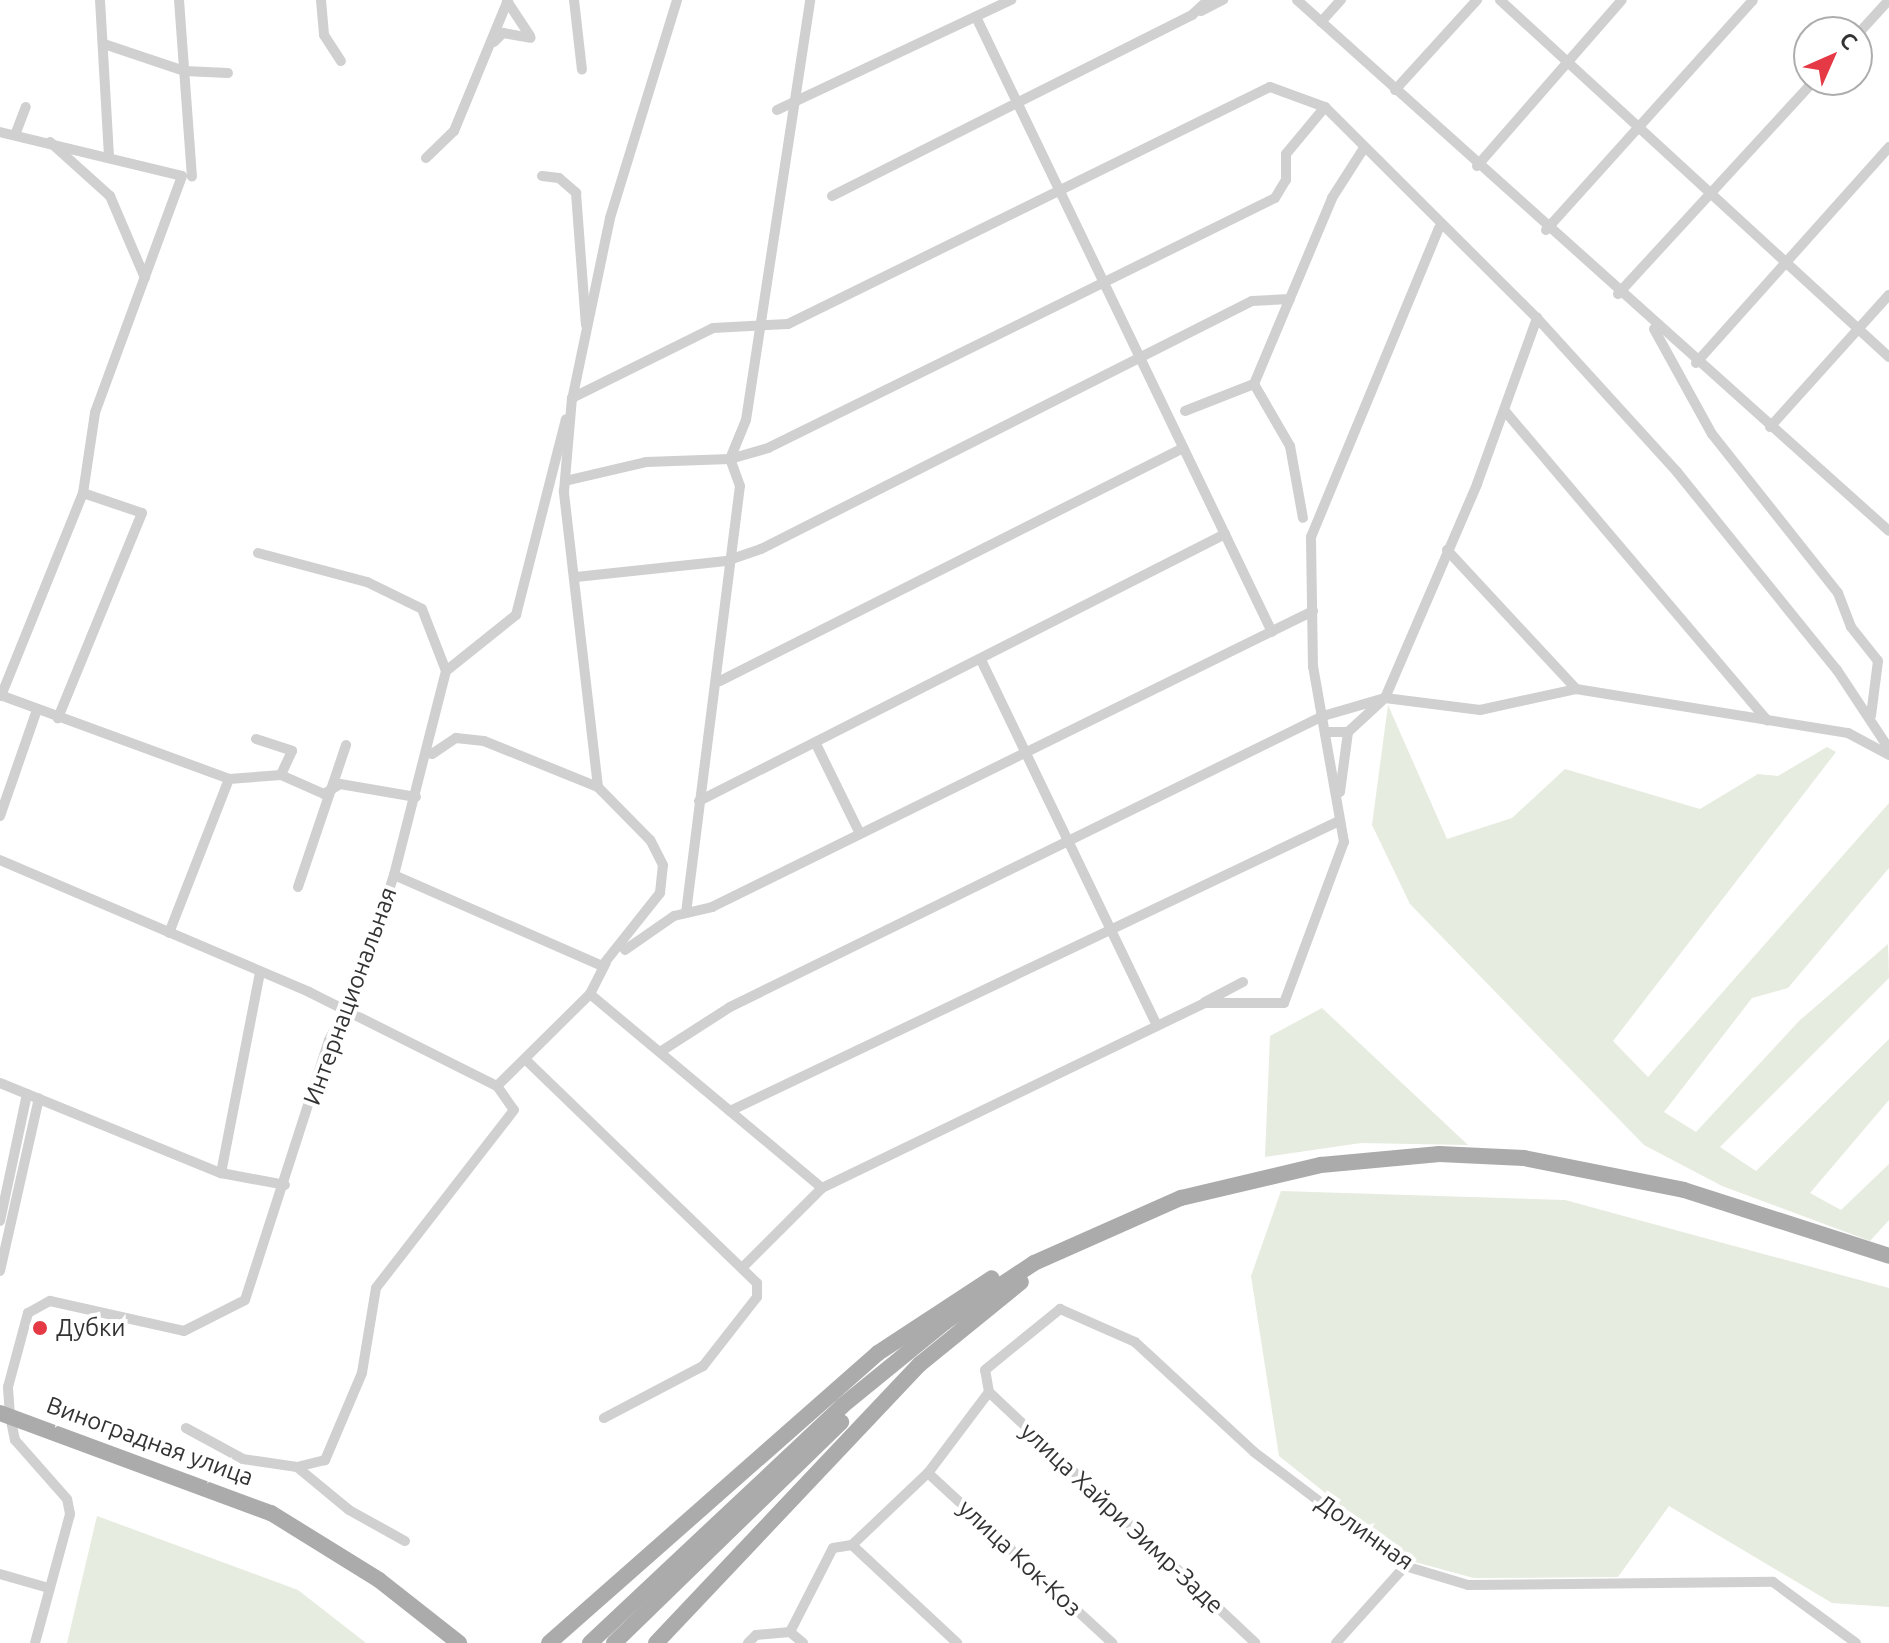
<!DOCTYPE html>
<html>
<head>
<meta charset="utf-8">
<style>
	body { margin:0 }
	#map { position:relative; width:1889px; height:1643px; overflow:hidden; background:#fff; font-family:Ubuntu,sans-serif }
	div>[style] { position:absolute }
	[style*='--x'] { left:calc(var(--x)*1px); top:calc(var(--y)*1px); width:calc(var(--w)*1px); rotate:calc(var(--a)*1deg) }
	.green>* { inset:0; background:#e6ecdf }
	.street>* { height:10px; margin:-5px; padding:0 5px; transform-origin:5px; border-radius:5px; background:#d0d0d0 }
	.primary>* { height:16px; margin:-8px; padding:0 8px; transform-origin:8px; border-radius:8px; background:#ababab }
	.dots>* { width:22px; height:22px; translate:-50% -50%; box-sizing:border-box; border:4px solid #fff; border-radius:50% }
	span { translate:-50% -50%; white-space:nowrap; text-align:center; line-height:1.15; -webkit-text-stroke:8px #fff; paint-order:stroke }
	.street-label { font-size:24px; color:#333 }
	.poi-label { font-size:24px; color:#333 }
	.left { translate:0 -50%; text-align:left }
	.north { position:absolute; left:1793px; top:16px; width:80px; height:80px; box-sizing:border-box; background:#fff; border:2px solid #adadad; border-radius:50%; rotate:45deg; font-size:22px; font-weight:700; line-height:32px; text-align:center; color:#333 }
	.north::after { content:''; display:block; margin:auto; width:28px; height:36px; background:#e63946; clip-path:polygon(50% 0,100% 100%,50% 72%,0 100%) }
</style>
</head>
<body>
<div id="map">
	<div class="green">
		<div style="clip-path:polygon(1388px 705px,1447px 839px,1512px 818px,1565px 769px,1700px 809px,1758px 774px,1778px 776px,1827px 747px,1836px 752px,1613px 1041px,1648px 1077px,1889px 803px,1889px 868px,1788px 988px,1752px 998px,1664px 1112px,1696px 1132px,1799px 1021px,1888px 944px,1889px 978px,1720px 1147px,1756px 1171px,1889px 1039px,1889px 1100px,1810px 1193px,1841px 1210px,1889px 1164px,1889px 1220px,1870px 1241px,1722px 1186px,1644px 1145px,1410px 904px,1372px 825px)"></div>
		<div style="clip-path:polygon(1322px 1008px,1468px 1145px,1361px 1143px,1265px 1157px,1270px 1036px)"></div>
		<div style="clip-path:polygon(1281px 1191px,1565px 1200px,1889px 1288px,1889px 1607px,1832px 1603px,1669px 1506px,1618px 1577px,1474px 1578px,1411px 1561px,1279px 1456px,1251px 1276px)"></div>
		<div style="clip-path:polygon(97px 1516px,298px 1590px,366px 1643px,67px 1643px)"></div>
	</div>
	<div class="street">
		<div style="--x:100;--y:0;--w:156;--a:86.7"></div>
		<div style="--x:179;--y:0;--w:177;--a:85.8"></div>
		<div style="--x:321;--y:0;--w:35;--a:85"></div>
		<div style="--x:324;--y:35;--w:31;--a:57"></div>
		<div style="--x:574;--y:0;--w:70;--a:83.5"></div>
		<div style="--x:1297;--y:0;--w:795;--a:41.89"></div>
		<div style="--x:1500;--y:0;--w:528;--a:42.54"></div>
		<div style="--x:507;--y:1;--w:42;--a:56.7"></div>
		<div style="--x:1201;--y:11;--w:25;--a:-27"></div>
		<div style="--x:977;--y:19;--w:680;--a:64.3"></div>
		<div style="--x:1321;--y:22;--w:30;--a:-48"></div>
		<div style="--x:1857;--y:35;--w:47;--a:-47.6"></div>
		<div style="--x:494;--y:42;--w:13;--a:-45"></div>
		<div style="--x:503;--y:33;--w:28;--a:10"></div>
		<div style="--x:104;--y:44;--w:84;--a:18.6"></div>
		<div style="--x:184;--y:71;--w:44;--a:2.6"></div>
		<div style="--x:1395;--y:90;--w:122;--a:-47.7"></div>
		<div style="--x:777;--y:110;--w:259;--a:-25.2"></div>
		<div style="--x:0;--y:132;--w:187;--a:13.6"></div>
		<div style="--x:182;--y:176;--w:252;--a:110.2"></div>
		<div style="--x:95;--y:413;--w:81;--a:98.5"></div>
		<div style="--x:83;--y:493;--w:62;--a:18.7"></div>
		<div style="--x:142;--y:513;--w:222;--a:112.3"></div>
		<div style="--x:15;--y:135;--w:30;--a:-69"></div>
		<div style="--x:50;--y:142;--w:81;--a:42"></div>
		<div style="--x:110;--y:196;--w:89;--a:66.9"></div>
		<div style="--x:426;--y:158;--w:39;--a:-44"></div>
		<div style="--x:454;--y:131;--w:142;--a:-67.6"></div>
		<div style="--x:1477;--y:166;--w:220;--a:-48.9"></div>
		<div style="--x:542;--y:176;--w:17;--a:7"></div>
		<div style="--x:559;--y:178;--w:23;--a:41"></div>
		<div style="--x:576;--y:193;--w:132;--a:85.7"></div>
		<div style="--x:832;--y:196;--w:403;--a:-26.7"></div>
		<div style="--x:1192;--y:15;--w:22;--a:-43"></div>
		<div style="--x:1546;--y:230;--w:309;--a:-48"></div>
		<div style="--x:1618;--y:294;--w:291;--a:-47.4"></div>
		<div style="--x:1654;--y:329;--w:120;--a:61.1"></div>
		<div style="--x:1712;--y:434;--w:203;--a:51.6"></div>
		<div style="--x:1838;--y:593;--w:36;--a:69"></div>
		<div style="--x:1851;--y:627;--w:43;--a:51.5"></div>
		<div style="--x:1878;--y:661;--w:55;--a:97.3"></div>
		<div style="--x:1696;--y:363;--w:290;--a:-48.2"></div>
		<div style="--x:1254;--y:384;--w:72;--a:59.9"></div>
		<div style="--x:1290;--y:446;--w:73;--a:79.8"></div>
		<div style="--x:572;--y:400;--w:186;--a:-78.2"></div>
		<div style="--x:610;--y:218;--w:228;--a:-72.9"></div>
		<div style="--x:1504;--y:410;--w:407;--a:49.7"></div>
		<div style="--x:1185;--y:411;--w:74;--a:-21.4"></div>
		<div style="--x:1254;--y:384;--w:202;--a:-67.2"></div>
		<div style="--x:1332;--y:198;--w:59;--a:-57.4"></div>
		<div style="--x:1770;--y:427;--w:178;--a:-48"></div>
		<div style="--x:565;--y:481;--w:83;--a:-13.2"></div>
		<div style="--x:646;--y:462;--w:84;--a:-2"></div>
		<div style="--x:730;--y:459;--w:40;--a:-16"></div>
		<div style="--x:768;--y:448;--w:565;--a:-26.25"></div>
		<div style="--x:1275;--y:198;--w:21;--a:-59"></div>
		<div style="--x:1286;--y:180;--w:26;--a:-90"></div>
		<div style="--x:1286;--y:154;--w:61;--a:-50.3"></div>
		<div style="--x:1447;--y:550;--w:190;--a:47.1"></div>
		<div style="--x:258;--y:553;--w:113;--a:14.9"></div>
		<div style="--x:367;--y:582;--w:61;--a:26.1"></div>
		<div style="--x:422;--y:609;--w:66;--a:68.8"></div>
		<div style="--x:576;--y:577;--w:151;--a:-6.1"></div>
		<div style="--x:726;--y:561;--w:37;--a:-19"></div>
		<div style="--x:761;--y:549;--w:550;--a:-26.8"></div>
		<div style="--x:1252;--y:301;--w:38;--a:-3"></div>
		<div style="--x:982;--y:662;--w:403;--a:64.3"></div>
		<div style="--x:720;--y:681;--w:518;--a:-26.71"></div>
		<div style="--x:0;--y:695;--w:244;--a:20.1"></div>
		<div style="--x:229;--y:779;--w:165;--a:111.3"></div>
		<div style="--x:1;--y:696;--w:219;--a:-68"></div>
		<div style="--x:1326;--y:732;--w:22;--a:0"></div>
		<div style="--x:1348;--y:732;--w:50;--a:-42.6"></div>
		<div style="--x:1385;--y:698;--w:96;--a:7.2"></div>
		<div style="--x:1480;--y:710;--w:98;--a:-12.3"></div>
		<div style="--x:1576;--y:689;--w:276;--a:9.2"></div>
		<div style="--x:1848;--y:733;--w:47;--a:28.2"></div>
		<div style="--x:256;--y:739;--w:38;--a:18"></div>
		<div style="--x:292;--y:751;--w:26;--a:115"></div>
		<div style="--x:816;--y:744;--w:100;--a:63.9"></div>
		<div style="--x:432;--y:754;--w:29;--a:-34"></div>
		<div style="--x:456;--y:738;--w:28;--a:6"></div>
		<div style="--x:484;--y:741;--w:123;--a:22"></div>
		<div style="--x:229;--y:779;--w:52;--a:-4.4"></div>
		<div style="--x:281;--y:775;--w:47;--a:23.8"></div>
		<div style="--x:324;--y:794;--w:19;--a:-32"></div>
		<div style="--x:340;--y:784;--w:77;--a:9.7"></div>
		<div style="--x:1340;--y:792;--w:61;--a:-82.4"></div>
		<div style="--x:699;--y:801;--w:590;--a:-26.91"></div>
		<div style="--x:0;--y:816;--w:112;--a:-70.8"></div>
		<div style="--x:0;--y:860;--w:336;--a:23.1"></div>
		<div style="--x:309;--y:992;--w:210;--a:26.6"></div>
		<div style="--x:497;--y:1086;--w:29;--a:55"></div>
		<div style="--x:514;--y:1110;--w:225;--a:127.8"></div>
		<div style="--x:376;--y:1288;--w:86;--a:99.4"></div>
		<div style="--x:362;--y:1373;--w:95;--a:113"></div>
		<div style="--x:325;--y:1460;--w:29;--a:166"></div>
		<div style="--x:297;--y:1467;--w:55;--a:-171.6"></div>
		<div style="--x:243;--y:1459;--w:65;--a:-151.5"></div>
		<div style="--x:394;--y:875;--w:227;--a:23.6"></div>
		<div style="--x:602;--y:966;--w:93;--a:-51.5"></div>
		<div style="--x:660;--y:893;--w:28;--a:-84"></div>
		<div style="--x:663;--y:865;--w:28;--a:-117"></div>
		<div style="--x:650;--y:840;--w:74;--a:-134.5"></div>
		<div style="--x:598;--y:787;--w:298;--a:-96.6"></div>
		<div style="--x:564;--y:491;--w:93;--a:-85.1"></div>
		<div style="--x:572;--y:398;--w:157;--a:-26.4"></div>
		<div style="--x:713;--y:328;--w:75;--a:-3.1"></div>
		<div style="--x:788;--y:324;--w:537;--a:-26.18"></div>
		<div style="--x:1270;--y:87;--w:59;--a:20"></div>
		<div style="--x:1325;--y:107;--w:299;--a:44.9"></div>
		<div style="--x:1537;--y:318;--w:208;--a:47.7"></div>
		<div style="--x:1677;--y:472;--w:255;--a:51.1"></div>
		<div style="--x:1837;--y:670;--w:95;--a:56.6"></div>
		<div style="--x:298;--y:887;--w:150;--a:-71.3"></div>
		<div style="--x:686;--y:913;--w:430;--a:-82.8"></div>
		<div style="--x:740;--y:486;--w:29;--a:-110"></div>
		<div style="--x:730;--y:459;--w:42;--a:-67.7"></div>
		<div style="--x:746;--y:420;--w:425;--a:-81.3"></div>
		<div style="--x:625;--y:950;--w:60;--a:-34.8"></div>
		<div style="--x:674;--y:916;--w:39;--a:-13"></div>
		<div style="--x:712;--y:907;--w:670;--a:-26.22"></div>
		<div style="--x:590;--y:994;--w:302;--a:39.9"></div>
		<div style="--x:822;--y:1188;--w:424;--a:-25.8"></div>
		<div style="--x:1204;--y:1003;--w:80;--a:0"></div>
		<div style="--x:1284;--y:1003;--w:172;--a:-69.6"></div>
		<div style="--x:1344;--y:842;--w:178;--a:-100"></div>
		<div style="--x:1313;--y:667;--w:130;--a:-90.9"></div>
		<div style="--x:1311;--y:537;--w:334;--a:-67.5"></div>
		<div style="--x:1205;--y:1002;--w:43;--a:-27.8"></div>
		<div style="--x:660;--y:1052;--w:83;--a:-32.7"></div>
		<div style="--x:730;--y:1007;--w:661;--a:-26.14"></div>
		<div style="--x:1323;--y:716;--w:65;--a:-16.2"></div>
		<div style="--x:1385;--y:698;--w:233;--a:-66.7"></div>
		<div style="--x:1477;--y:484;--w:177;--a:-70.1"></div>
		<div style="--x:527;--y:1061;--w:320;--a:44"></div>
		<div style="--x:757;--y:1283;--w:14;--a:90"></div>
		<div style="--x:757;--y:1297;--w:88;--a:128"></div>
		<div style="--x:703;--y:1366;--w:112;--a:152.3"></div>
		<div style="--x:0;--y:1083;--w:239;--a:22.2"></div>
		<div style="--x:221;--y:1173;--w:65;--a:10.6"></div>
		<div style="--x:497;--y:1086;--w:131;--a:-44.7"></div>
		<div style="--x:590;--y:994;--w:35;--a:-63"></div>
		<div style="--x:730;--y:1111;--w:672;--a:-25.46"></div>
		<div style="--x:221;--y:1173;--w:205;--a:-79"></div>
		<div style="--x:0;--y:1221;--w:130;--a:-78"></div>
		<div style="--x:742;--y:1268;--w:113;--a:-45"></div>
		<div style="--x:0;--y:1271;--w:177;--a:-77.3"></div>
		<div style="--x:989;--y:1392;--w:366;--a:43.3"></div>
		<div style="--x:297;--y:1467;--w:67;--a:39.6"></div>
		<div style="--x:349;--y:1510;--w:64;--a:29"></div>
		<div style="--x:928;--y:1473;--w:251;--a:42.7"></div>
		<div style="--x:852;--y:1545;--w:144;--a:43"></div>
		<div style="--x:0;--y:1574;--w:47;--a:16.1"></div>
		<div style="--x:790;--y:1632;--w:17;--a:40"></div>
		<div style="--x:35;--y:1643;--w:134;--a:-74.8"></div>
		<div style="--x:70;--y:1514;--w:15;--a:-101"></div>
		<div style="--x:67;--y:1499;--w:79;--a:-131.4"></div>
		<div style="--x:15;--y:1440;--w:25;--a:-102"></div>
		<div style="--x:10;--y:1416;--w:29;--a:-94"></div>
		<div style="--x:8;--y:1387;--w:77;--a:-74.9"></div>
		<div style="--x:28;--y:1313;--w:25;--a:-29"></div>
		<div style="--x:50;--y:1301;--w:137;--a:12.6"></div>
		<div style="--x:184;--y:1331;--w:68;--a:-26.9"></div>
		<div style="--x:245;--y:1300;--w:273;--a:-72.1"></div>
		<div style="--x:329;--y:1040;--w:62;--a:-62.2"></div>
		<div style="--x:358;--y:985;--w:116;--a:-71.9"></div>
		<div style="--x:394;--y:875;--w:211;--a:-75.7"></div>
		<div style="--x:446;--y:671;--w:90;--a:-38.7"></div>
		<div style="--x:516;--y:615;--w:202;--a:-75.7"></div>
		<div style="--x:748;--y:1643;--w:11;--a:-45"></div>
		<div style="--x:756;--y:1635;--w:34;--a:-5"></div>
		<div style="--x:790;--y:1632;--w:94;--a:-62.9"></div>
		<div style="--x:833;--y:1548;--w:19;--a:-9"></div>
		<div style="--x:852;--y:1545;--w:105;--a:-43.5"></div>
		<div style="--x:928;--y:1473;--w:101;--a:-53"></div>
		<div style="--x:989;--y:1392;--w:22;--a:-100"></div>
		<div style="--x:985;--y:1370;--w:97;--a:-39.1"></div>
		<div style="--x:1060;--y:1309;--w:82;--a:23.7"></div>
		<div style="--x:1135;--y:1342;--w:162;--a:42.7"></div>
		<div style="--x:1254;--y:1452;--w:189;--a:37.1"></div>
		<div style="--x:1405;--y:1566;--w:66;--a:16.8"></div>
		<div style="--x:1468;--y:1585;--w:305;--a:-0.6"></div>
		<div style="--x:1773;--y:1582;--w:103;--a:36.3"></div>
		<div style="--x:1336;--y:1643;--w:103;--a:-48.1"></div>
	</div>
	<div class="primary">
		<div style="--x:0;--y:1413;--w:289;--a:20.3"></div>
		<div style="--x:271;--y:1513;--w:127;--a:31.8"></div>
		<div style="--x:379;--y:1580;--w:102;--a:38.2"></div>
		<div style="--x:549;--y:1643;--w:439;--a:-41.4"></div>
		<div style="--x:878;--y:1353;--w:136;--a:-33.3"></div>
		<div style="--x:590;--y:1643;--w:346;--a:-43.2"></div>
		<div style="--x:842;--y:1406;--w:133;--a:-39.2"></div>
		<div style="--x:945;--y:1322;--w:107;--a:-33.5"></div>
		<div style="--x:1034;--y:1263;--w:161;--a:-23.9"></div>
		<div style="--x:1181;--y:1198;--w:144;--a:-13.3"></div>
		<div style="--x:1321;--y:1165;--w:119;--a:-5.3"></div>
		<div style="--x:1439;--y:1154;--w:85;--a:2.7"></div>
		<div style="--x:1524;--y:1158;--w:163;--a:11.3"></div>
		<div style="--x:1684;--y:1190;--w:215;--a:17.8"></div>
		<div style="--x:614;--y:1643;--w:317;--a:-44.2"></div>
		<div style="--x:656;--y:1643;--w:384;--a:-46.6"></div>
		<div style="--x:920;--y:1364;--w:130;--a:-39.1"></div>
	</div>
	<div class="dots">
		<div style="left:40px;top:1328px;background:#e63946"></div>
	</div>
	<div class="street-label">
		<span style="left:350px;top:996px;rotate:-70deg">Интернациональная</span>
		<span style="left:150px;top:1441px;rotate:20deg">Виноградная улица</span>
		<span style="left:1122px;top:1518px;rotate:43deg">улица Хайри Эимр-Заде</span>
		<span style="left:1365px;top:1532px;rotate:35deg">Долинная</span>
		<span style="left:1020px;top:1558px;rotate:43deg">улица Кок-Коз</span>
	</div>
	<div class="poi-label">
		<span class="left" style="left:56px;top:1328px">Дубки</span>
	</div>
	<div class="north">С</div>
</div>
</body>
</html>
